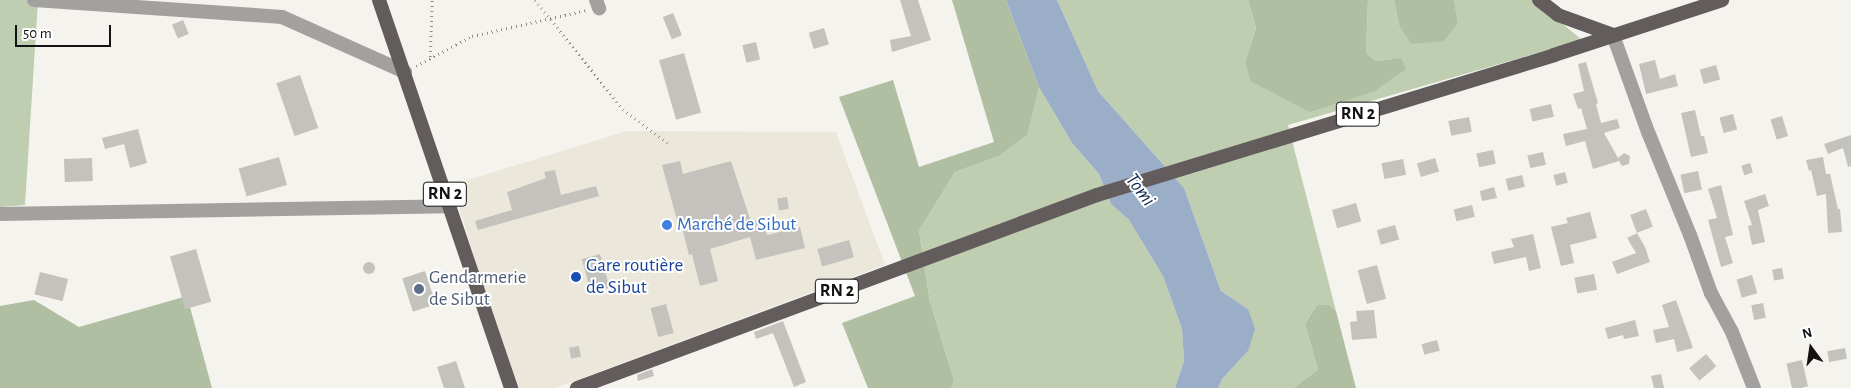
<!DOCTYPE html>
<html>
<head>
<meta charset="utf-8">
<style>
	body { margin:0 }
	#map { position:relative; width:1851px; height:388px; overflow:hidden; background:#f5f3ee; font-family:"Alegreya Sans",sans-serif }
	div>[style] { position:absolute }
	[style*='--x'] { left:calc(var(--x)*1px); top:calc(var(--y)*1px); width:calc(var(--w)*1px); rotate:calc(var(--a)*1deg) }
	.built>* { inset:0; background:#ebe7da }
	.green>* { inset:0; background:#bfcdb1 }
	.forest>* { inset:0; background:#b0bfa2 }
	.water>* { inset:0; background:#9aaec7 }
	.building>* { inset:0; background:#c3c2bd; transform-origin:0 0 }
	.round { border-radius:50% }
	.path>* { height:2.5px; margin-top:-1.25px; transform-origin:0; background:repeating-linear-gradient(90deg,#8e8c89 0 1px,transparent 0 5px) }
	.minor>* { height:14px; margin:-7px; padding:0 7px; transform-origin:7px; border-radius:7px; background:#a3a1a0 }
	.primary>* { height:14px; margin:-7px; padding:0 7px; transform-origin:7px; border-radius:7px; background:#625d5c }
	.dots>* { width:14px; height:14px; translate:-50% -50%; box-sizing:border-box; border:2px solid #fff; border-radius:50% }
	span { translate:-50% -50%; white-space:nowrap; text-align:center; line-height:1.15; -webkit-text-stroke:4px #fff; paint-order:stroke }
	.shield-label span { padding:1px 4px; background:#fff; border:1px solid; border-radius:4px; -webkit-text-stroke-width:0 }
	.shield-label { font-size:18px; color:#141312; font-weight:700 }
	.shop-label { font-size:19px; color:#366cbe }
	.left { translate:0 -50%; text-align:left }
	.transit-label { font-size:19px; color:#164399 }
	.service-label { font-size:19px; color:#4e5e75 }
	.water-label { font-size:20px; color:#0e2a4d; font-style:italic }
	.north { position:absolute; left:1786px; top:323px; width:50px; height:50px; -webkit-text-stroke:4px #fff; paint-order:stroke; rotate:346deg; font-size:14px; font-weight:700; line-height:20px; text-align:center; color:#141312 }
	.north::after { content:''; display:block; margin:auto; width:18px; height:22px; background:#141312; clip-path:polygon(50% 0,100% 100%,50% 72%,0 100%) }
	.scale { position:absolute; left:15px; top:25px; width:96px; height:22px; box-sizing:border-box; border:2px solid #141312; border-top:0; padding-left:6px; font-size:15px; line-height:18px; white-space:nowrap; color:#141312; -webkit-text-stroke:4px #fff; paint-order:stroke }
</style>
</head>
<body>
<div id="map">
	<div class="built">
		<div style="clip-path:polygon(627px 131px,836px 132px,885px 265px,555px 388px,515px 388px,452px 185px)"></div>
	</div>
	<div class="green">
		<div style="clip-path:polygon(0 0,38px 0,25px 205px,0 207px)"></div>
		<div style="clip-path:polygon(1057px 0,1248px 0,1256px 28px,1245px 62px,1250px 81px,1401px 58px,1376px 61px,1366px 53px,1368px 0,1394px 0,1399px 25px,1458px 23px,1454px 0,1534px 0,1582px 40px,1288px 125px,1336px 311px,1329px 305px,1317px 305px,1305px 324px,1318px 370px,1293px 388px,1218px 388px,1222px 379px,1248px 351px,1248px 309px,1221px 291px,1184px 188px,1098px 91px)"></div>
		<div style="clip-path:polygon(1039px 87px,1072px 143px,1099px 174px,1111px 204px,1129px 220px,1163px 276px,1182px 329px,1184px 361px,1175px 388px,951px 388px,954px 380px,930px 302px,919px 231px,955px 172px,999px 156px,1026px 135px)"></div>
	</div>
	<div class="forest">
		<div style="clip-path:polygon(952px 0,1006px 0,1039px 87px,1027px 135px,999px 156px,955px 172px,919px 231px,930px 302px,954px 380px,951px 388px,868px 388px,842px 323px,915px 296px,839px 97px,893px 80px,919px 167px,994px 142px)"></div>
		<div style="clip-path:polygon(1248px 0,1368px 0,1366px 53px,1376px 61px,1401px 58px,1406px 69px,1375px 91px,1310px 112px,1250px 81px,1245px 62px,1256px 28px)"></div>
		<div style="clip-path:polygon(1394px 0,1454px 0,1458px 23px,1444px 41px,1411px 44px,1399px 25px)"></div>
		<div style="clip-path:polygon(187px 296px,212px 388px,0 388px,0 306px,34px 300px,79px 327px)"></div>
		<div style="clip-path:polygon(1317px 305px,1329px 305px,1336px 311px,1356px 388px,1293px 388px,1318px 370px,1305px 324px)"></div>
	</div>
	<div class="water">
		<div style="clip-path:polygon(1006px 0,1057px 0,1098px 91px,1184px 188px,1221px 291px,1248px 309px,1255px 329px,1248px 351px,1222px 379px,1218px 388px,1175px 388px,1184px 361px,1182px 329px,1163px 276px,1129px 220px,1111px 204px,1099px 174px,1072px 143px,1039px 87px)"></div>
	</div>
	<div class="building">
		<div style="clip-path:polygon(900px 0,918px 0,931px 40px,892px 52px,890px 40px,911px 36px)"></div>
		<div style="left:673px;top:13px;width:24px;height:11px;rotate:68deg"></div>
		<div style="left:183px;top:20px;width:15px;height:12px;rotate:67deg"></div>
		<div style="left:824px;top:28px;width:17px;height:16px;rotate:73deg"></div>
		<div style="left:756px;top:42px;width:18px;height:14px;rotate:77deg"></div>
		<div style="left:684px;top:53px;width:62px;height:26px;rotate:74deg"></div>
		<div style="clip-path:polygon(1655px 60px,1660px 79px,1675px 74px,1678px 86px,1646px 94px,1639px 64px)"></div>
		<div style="clip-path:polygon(1586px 62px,1598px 103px,1596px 104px,1601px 123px,1617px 119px,1620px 128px,1604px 133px,1618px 158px,1624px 153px,1630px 156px,1629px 164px,1622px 166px,1619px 161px,1593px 169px,1585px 141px,1566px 146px,1563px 134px,1587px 129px,1581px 108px,1578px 109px,1573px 94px,1584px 91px,1578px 64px)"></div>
		<div style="left:1716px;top:65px;width:15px;height:17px;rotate:74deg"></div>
		<div style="left:300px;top:75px;width:56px;height:25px;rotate:71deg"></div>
		<div style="left:1551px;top:104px;width:13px;height:22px;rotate:77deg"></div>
		<div style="clip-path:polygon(1695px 110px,1701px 136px,1704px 136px,1708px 153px,1691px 157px,1681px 113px)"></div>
		<div style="left:1733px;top:114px;width:16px;height:14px;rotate:75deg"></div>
		<div style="left:1782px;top:116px;width:21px;height:12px;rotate:73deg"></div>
		<div style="left:1469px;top:117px;width:15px;height:21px;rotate:79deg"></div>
		<div style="clip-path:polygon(138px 129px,147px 163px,130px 168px,124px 144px,105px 149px,102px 138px)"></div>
		<div style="clip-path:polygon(1851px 135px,1851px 166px,1848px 167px,1843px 148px,1828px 154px,1824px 144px)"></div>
		<div style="left:1493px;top:150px;width:14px;height:17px;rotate:78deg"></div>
		<div style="left:1543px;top:152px;width:13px;height:16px;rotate:77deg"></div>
		<div style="left:279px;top:157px;width:29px;height:42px;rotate:74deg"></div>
		<div style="clip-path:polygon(1823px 157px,1826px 174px,1830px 174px,1838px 209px,1840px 209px,1842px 232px,1828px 233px,1826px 194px,1817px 196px,1811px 170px,1809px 171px,1806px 160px)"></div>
		<div style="left:92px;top:158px;width:23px;height:28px;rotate:88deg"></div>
		<div style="left:1435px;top:158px;width:14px;height:19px;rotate:73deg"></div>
		<div style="left:1403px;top:159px;width:16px;height:22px;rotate:79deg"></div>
		<div style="clip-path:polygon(680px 161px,683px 174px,731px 161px,751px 222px,763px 219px,767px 235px,800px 227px,805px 248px,756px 260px,750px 237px,710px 249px,718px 281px,700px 286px,692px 254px,689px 255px,681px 223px,678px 224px,662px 165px)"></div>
		<div style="left:1750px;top:163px;width:10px;height:9px;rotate:73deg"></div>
		<div style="clip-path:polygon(555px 170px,561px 195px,596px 186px,599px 196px,478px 230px,475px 221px,512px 210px,507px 192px,546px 178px,544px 172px)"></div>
		<div style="left:1698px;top:171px;width:19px;height:18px;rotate:78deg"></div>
		<div style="left:1565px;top:172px;width:11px;height:12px;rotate:75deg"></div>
		<div style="left:1522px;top:175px;width:12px;height:17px;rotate:76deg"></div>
		<div style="clip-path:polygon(1721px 185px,1733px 235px,1725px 237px,1733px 263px,1721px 267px,1708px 220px,1717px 218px,1708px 189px)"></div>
		<div style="clip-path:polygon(1494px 187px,1497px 198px,1482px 201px,1480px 191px)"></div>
		<div style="clip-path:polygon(1765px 194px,1769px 206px,1758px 210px,1765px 242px,1752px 245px,1748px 226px,1752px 225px,1744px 201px)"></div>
		<div style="left:787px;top:197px;width:12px;height:10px;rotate:81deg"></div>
		<div style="left:1356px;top:203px;width:19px;height:25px;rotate:74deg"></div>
		<div style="left:1472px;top:205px;width:12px;height:19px;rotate:76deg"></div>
		<div style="left:1646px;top:209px;width:19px;height:17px;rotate:69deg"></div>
		<div style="clip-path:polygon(1590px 212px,1597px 238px,1570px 245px,1574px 263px,1561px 266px,1551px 227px,1568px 223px,1566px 218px)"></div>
		<div style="left:1395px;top:225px;width:15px;height:19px;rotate:74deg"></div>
		<div style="clip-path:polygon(1637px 233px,1645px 247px,1650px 262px,1617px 274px,1612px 262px,1636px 253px,1627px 238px)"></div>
		<div style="clip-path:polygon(1533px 234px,1541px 268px,1529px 271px,1526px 257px,1494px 264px,1491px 252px,1514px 247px,1511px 239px)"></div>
		<div style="left:849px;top:240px;width:18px;height:33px;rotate:74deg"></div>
		<div style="left:196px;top:249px;width:55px;height:27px;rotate:74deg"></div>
		<div style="left:600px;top:254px;width:35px;height:19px;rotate:74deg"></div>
		<div class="round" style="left:363px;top:262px;width:12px;height:12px"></div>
		<div style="left:1377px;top:265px;width:35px;height:20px;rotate:75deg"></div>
		<div style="left:1782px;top:268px;width:11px;height:10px;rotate:80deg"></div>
		<div style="left:425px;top:271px;width:35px;height:24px;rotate:72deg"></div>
		<div style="left:40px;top:272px;width:29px;height:23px;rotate:14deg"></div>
		<div style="left:1594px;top:274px;width:16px;height:20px;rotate:79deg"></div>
		<div style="left:1752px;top:275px;width:19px;height:16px;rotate:74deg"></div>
		<div style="clip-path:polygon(1676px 300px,1693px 348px,1677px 352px,1674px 339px,1656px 343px,1653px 330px,1669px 327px,1662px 305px)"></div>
		<div style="left:1763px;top:303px;width:15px;height:12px;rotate:79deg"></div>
		<div style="left:666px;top:304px;width:30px;height:16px;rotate:75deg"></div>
		<div style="clip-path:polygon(1374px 310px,1377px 338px,1352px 340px,1350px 322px,1357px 321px,1356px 311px)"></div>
		<div style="clip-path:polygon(1635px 320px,1639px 336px,1624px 339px,1623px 335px,1608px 339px,1605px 328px)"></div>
		<div style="clip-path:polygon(783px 321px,806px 382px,794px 387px,773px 333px,756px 339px,754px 332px)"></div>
		<div style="left:1437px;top:340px;width:11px;height:16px;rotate:75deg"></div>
		<div style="left:579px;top:346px;width:11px;height:10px;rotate:80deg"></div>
		<div style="left:1845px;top:348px;width:11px;height:18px;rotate:80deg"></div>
		<div style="left:1706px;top:354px;width:16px;height:22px;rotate:50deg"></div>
		<div style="left:1802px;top:360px;width:27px;height:16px;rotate:77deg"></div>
		<div style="clip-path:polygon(456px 361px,465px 388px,444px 388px,437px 367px)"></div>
		<div style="clip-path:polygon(652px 369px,654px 376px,638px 381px,637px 375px)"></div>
		<div style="clip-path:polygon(1661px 374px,1664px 388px,1654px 388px,1651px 376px)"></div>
	</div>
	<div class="path">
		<div style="--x:535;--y:0;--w:140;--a:51.1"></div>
		<div style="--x:623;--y:109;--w:60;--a:36.9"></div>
		<div style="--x:430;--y:57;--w:57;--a:-88"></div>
		<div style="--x:416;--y:66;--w:64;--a:-28.2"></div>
		<div style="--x:472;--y:36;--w:118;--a:-12.7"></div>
	</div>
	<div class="minor">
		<div style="--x:34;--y:0;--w:249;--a:3.9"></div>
		<div style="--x:282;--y:17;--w:135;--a:24.1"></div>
		<div style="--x:596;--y:0;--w:9;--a:69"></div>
		<div style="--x:1613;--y:35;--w:103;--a:70.2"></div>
		<div style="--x:1648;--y:132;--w:111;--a:67.8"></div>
		<div style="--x:1690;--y:235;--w:62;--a:70.1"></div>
		<div style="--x:1711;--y:293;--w:44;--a:61.7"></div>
		<div style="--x:1732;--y:332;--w:60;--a:68.6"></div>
		<div style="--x:0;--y:214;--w:449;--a:-1"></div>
	</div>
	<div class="primary">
		<div style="--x:379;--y:0;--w:410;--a:71.2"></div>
		<div style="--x:1539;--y:0;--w:24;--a:38"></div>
		<div style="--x:1558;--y:15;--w:59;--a:20"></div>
		<div style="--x:577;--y:388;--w:555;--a:-20.36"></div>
		<div style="--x:1097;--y:195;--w:478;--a:-17"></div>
		<div style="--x:1554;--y:55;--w:177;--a:-18.1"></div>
	</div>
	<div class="dots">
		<div style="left:667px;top:225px;background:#3f7fe0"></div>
		<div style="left:576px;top:277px;background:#1a4fb4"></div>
		<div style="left:419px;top:289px;background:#5c6f8a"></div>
	</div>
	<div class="shield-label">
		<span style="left:1358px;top:114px">RN 2</span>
		<span style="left:445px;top:194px">RN 2</span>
		<span style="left:837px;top:291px">RN 2</span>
	</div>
	<div class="shop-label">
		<span class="left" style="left:677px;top:225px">Marché de Sibut</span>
	</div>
	<div class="transit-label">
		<span class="left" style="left:586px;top:277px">Gare routière<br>de Sibut</span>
	</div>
	<div class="service-label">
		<span class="left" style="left:429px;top:289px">Gendarmerie<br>de Sibut</span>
	</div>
	<div class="water-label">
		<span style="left:1140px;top:190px;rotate:53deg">Tomi</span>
	</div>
	<div class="north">N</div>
	<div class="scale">50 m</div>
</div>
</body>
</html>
